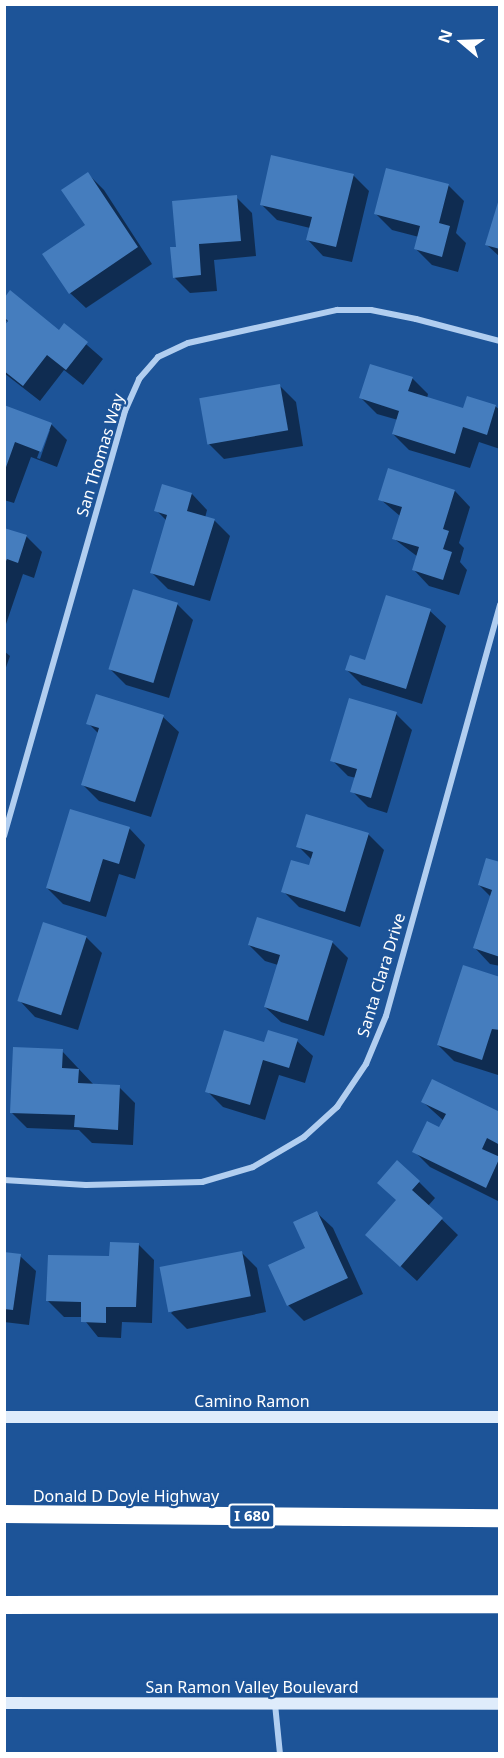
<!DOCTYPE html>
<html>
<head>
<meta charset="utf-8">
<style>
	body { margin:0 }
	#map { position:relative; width:504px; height:1758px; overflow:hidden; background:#1d5498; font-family:"Noto Sans",sans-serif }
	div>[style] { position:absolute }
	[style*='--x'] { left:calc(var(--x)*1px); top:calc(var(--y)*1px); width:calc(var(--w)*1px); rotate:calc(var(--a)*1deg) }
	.shadow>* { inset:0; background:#0007 }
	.building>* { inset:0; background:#457dbe; transform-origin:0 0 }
	.street>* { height:6px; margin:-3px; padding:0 3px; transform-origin:3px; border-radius:3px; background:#b1cef0 }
	.secondary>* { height:12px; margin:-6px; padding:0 6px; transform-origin:6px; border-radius:6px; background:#dfecfb }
	.highway>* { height:18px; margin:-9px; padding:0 9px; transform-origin:9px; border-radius:9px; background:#fff }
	span { translate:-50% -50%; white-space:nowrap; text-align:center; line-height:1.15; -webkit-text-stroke:4.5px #1d5498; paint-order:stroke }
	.shield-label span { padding:2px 4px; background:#1d5498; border:2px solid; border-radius:4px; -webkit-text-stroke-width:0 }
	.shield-label { font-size:15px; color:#fff; font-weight:700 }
	.street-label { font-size:16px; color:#fff }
	.frame { position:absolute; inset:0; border:6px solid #fff; pointer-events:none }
	.north { position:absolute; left:432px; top:12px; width:60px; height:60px; -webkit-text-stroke:4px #1d5498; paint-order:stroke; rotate:289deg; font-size:16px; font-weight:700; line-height:24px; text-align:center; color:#fff }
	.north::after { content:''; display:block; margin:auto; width:21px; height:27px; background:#fff; clip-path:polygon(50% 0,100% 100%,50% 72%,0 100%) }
</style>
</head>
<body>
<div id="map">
	<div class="shadow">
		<div style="clip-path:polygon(88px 174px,104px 190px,152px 264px,86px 308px,70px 293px,87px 225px)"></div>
		<div style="clip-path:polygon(353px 175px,369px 191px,352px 262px,323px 256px,308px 240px,310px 228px,277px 220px,261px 204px)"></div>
		<div style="clip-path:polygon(448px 185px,464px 201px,456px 233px,466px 243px,458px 272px,432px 265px,416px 249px,419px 237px,392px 230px,376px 214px)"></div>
		<div style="clip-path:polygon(236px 197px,252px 213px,256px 256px,214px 260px,217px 291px,190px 293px,174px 277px,178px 248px)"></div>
		<div style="clip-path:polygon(500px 202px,500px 257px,487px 245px)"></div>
		<div style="clip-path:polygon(10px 293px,59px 332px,64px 325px,103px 359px,83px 385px,64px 370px,40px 401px,4px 373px,4px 328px,9px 323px,4px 318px,4px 299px)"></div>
		<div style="clip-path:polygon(412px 378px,428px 394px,427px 398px,464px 410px,495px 406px,500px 410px,500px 449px,479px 442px,470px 468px,409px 450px,393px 434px,398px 420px,377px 414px,361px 398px)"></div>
		<div style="clip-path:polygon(280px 386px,296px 402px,303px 446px,224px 459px,208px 443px,201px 399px)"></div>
		<div style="clip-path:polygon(evenodd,4px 408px,51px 424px,67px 440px,57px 467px,31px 457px,14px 503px,4px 500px,4px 408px,47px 430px,50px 430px,40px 459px,37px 458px,47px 430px)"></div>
		<div style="clip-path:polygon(455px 491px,470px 507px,459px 543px,464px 548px,460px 562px,467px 570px,459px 595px,429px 586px,414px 570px,418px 557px,393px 538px,400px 516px,380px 499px)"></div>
		<div style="clip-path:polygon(192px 494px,207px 510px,205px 518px,214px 520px,230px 536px,210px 601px,168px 589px,152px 573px,167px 521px,156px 510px)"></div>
		<div style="clip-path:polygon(4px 529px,26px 536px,42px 552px,34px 578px,23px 574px,4px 630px)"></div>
		<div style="clip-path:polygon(177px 604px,193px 620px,169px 698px,126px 685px,110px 669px)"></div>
		<div style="clip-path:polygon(430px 611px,446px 626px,422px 704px,362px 685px,346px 669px,366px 662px)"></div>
		<div style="clip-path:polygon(4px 651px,10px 656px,4px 673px)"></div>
		<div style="clip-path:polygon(396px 714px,412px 730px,387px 813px,368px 807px,352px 791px,356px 778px,348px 776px,332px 760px)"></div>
		<div style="clip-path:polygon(163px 717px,179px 732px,151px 817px,99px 801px,83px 785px,99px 734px,88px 723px)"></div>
		<div style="clip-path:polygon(71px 811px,130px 829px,145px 845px,135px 879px,119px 874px,106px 917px,63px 904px,47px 888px)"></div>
		<div style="clip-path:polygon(368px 834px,384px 850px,360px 927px,299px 907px,283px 891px,310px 867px,312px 860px,298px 846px)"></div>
		<div style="clip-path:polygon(500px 864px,500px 966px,490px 964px,475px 948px,491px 897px,479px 885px)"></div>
		<div style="clip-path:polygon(86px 937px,102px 953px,78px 1030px,35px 1017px,20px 1001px)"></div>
		<div style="clip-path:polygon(332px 942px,348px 958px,324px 1036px,281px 1022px,265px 1007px,278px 965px,265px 961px,249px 945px)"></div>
		<div style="clip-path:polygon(500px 978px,500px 1069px,498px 1075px,454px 1061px,438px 1045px)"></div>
		<div style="clip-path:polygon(297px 1041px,313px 1056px,305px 1083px,279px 1075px,265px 1120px,223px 1107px,207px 1091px,265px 1044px)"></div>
		<div style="clip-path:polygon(62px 1051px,94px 1085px,119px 1087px,135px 1103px,133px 1145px,92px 1143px,79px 1130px,27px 1128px,11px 1112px)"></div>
		<div style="clip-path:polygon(423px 1102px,500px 1114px,500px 1202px,430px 1167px,414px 1151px,440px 1129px,444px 1121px)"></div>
		<div style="clip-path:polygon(419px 1182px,435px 1198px,428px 1206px,458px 1235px,417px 1281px,367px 1235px)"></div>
		<div style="clip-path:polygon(317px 1213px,333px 1228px,363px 1294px,304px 1321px,288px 1305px)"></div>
		<div style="clip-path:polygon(138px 1244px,154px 1260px,152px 1323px,122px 1322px,121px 1338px,98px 1337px,82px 1317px,64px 1317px,48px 1301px,111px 1258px)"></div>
		<div style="clip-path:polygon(241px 1252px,257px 1268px,266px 1312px,187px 1329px,171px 1313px)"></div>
		<div style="clip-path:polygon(4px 1253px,20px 1256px,36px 1271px,29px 1325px,4px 1322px)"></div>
	</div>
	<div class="building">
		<div style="clip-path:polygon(271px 155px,354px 174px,336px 247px,306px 240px,312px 217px,260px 205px)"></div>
		<div style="clip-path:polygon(386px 168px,449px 184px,439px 223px,450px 226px,442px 257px,414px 249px,420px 226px,374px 214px)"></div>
		<div style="clip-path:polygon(88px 172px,138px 247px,69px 294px,42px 254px,85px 225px,61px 190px)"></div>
		<div style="clip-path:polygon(237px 195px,241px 241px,199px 244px,201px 275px,173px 278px,170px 247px,176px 247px,172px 201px)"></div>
		<div style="clip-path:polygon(499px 199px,500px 199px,500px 249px,485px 245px)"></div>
		<div style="clip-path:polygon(10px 290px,59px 330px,64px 323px,88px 342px,66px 370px,47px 355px,23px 386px,4px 371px,4px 326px,8px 321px,5px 318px,5px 297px)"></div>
		<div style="clip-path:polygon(370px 364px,413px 377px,408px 391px,463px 408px,467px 396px,496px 405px,487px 435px,463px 427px,455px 454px,392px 434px,399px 411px,359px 398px)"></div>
		<div style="left:280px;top:384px;width:47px;height:82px;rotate:80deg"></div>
		<div style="clip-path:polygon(4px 405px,52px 423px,41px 452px,15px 442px,5px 470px)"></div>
		<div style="clip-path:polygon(388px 468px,455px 490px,443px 529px,449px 531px,443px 549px,452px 552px,443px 580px,412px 570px,419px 547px,392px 539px,402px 507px,378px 500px)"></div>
		<div style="clip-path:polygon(162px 484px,192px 493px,187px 511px,215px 519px,194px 586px,150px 573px,167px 515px,154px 511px)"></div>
		<div style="clip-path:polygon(4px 528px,27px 535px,18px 563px,7px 559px,4px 565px)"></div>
		<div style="left:133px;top:589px;width:47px;height:84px;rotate:17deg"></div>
		<div style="clip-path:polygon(386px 595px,431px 609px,406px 689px,345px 670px,350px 655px,365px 660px)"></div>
		<div style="clip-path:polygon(96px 694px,164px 715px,135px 802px,81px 785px,99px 728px,86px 724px)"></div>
		<div style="clip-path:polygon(349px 698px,397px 712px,371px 798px,350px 792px,357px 769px,330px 761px)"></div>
		<div style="clip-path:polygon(70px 809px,130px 827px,119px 864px,103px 859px,90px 902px,46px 888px)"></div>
		<div style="clip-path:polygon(306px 814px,369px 833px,345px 912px,281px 892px,291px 860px,309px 865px,313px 852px,296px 847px)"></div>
		<div style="clip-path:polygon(486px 858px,500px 862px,500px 957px,473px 948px,492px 890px,478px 885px)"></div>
		<div style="clip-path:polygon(257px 917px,333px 941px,308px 1021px,264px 1007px,280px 955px,248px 945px)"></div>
		<div style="left:43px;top:922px;width:46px;height:83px;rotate:18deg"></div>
		<div style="clip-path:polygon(463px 965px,500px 977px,500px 1030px,492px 1029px,482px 1060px,437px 1045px)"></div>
		<div style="clip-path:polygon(224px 1030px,264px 1042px,268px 1030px,298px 1039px,289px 1068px,263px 1060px,250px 1105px,205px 1092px)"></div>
		<div style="clip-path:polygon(13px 1047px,63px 1049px,62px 1068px,79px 1069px,78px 1083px,120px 1085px,118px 1130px,74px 1127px,75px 1115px,10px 1113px)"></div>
		<div style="clip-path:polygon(432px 1079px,500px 1112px,500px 1145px,487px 1138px,482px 1149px,500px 1157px,486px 1188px,412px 1152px,427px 1121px,439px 1127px,446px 1114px,421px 1102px)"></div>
		<div style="clip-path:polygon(397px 1160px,420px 1181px,412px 1190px,443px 1218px,400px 1267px,365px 1235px,396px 1200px,377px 1183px)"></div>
		<div style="clip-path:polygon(317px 1211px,348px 1278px,287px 1306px,268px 1265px,305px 1248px,293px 1222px)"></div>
		<div style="clip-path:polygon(110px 1242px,139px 1243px,136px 1307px,106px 1307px,106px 1323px,81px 1322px,81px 1302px,46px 1301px,48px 1255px,109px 1256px)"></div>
		<div style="left:242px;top:1251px;width:46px;height:84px;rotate:79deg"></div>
		<div style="clip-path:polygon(4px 1252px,21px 1254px,13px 1310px,4px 1309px)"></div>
	</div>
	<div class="street">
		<div style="--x:4;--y:836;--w:442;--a:-74.1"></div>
		<div style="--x:125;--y:411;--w:35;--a:-66"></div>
		<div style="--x:139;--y:379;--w:29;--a:-49"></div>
		<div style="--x:158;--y:357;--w:33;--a:-25"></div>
		<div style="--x:188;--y:343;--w:153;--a:-12.5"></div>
		<div style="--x:337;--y:310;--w:34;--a:0"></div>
		<div style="--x:371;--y:310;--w:46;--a:11.3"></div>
		<div style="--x:416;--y:319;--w:87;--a:14.7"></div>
		<div style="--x:4;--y:1180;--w:82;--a:3.5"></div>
		<div style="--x:86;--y:1185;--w:116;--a:-1.5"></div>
		<div style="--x:202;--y:1182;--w:53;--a:-16.4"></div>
		<div style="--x:253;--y:1167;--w:59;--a:-30.5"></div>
		<div style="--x:304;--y:1137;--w:45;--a:-42.3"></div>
		<div style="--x:337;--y:1107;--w:52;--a:-56"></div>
		<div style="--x:366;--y:1064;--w:52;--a:-67.4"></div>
		<div style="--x:386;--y:1016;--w:427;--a:-74.5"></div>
		<div style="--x:275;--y:1704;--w:50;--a:84.3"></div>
	</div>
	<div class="secondary">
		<div style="--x:4;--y:1417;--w:496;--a:0"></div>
		<div style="--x:4;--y:1703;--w:496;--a:0.1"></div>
	</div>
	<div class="highway">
		<div style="--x:4;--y:1514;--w:496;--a:0.5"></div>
		<div style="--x:4;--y:1605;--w:496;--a:-0.1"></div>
	</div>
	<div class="shield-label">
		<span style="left:252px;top:1516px">I 680</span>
	</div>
	<div class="street-label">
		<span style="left:100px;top:455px;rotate:-73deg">San Thomas Way</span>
		<span style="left:381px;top:975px;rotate:-73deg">Santa Clara Drive</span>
		<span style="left:252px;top:1401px">Camino Ramon</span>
		<span style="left:126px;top:1496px">Donald D Doyle Highway</span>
		<span style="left:252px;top:1687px">San Ramon Valley Boulevard</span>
	</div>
	<div class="frame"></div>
	<div class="north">N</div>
</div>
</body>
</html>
